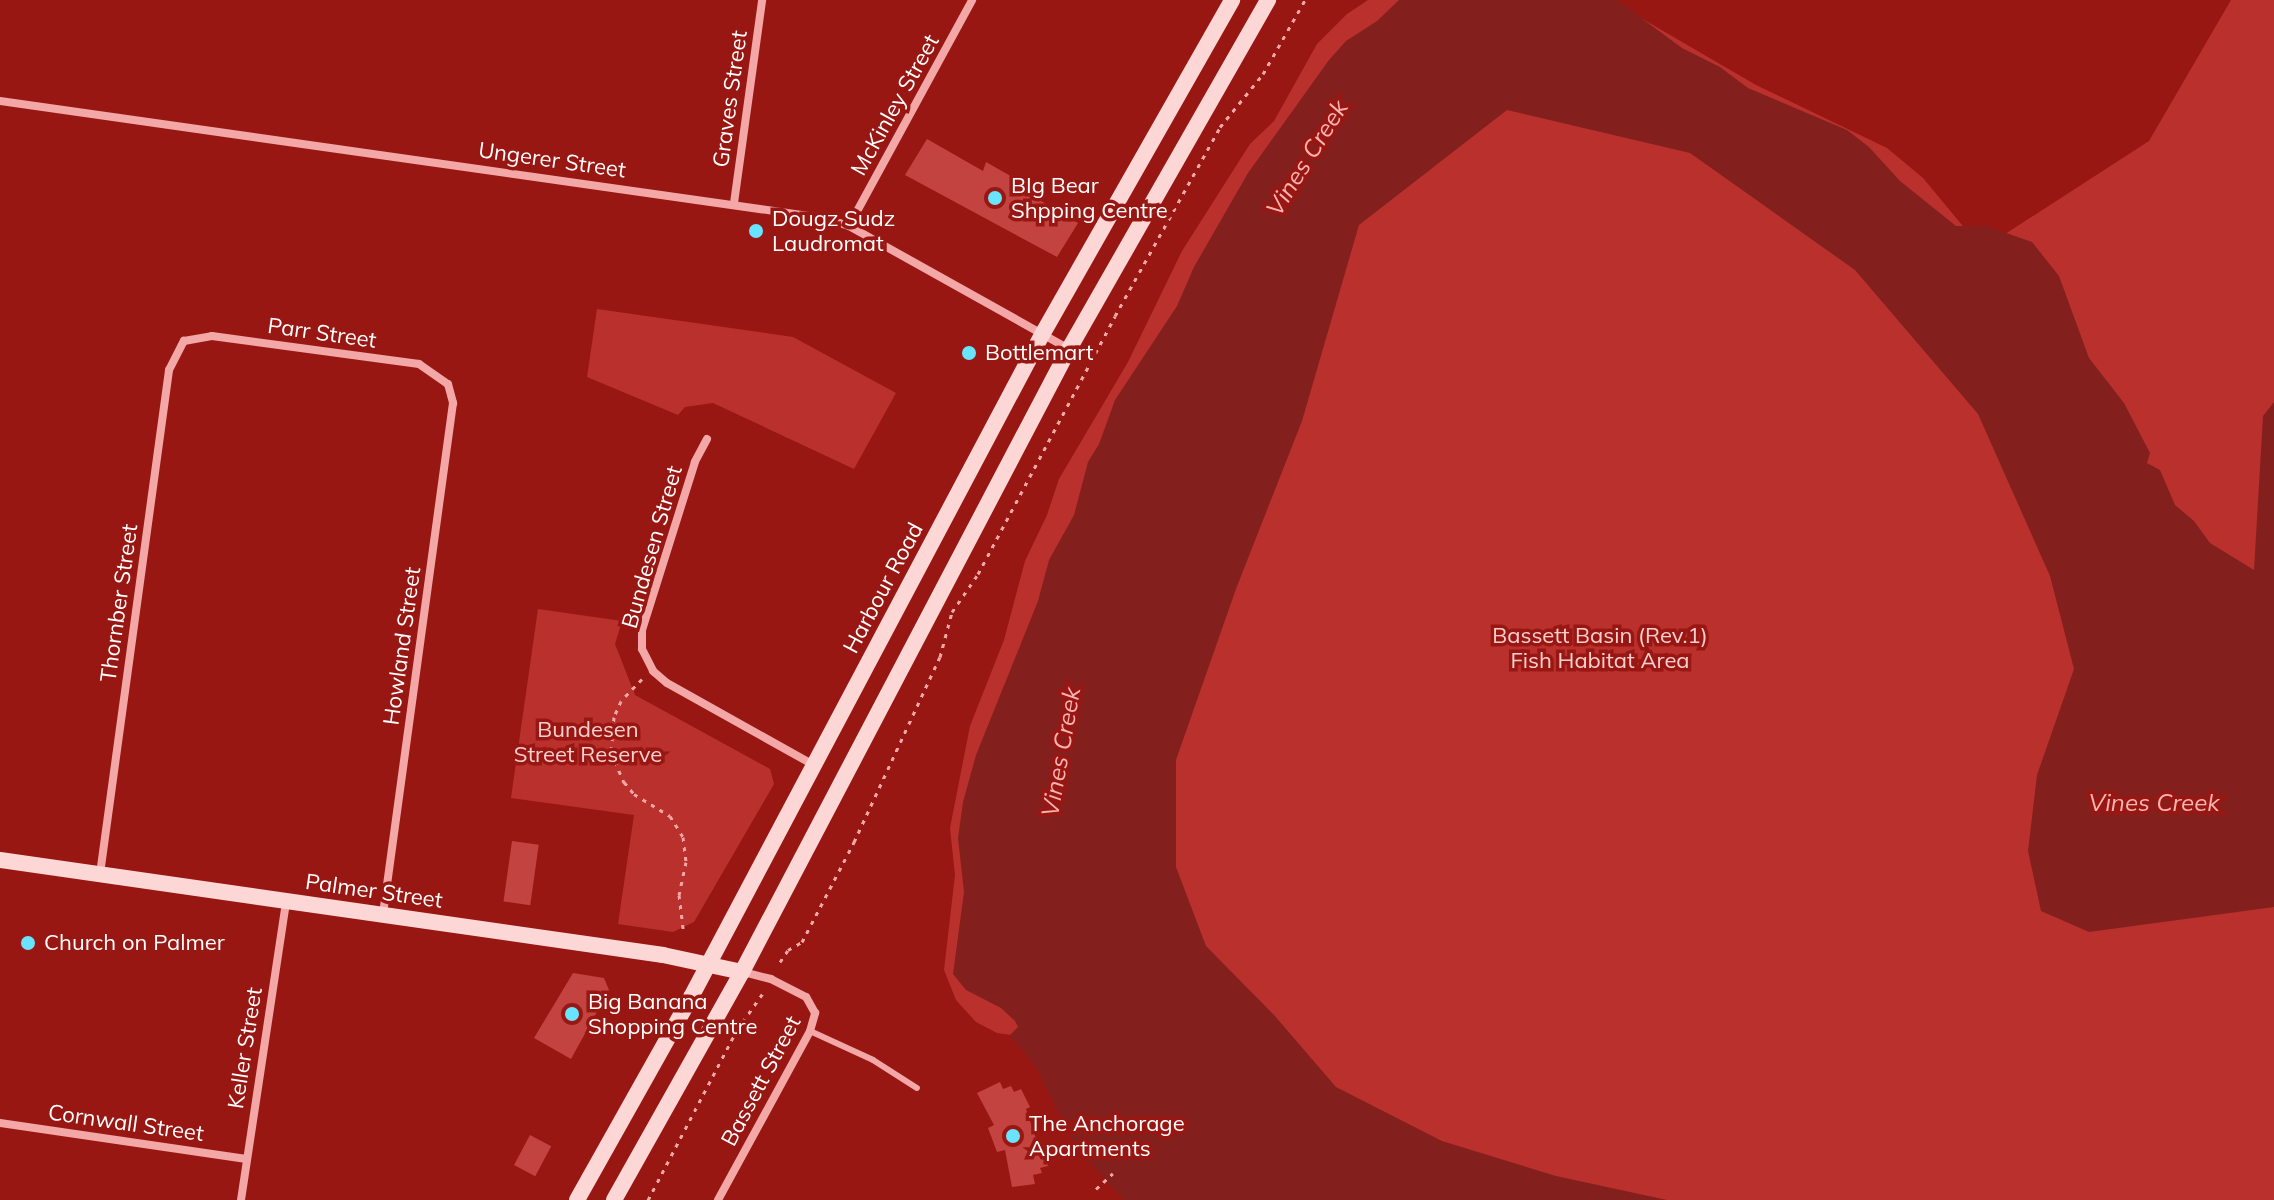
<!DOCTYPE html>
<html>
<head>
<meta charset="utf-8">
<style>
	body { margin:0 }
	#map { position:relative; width:2274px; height:1200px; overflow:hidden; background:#991713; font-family:Mulish,sans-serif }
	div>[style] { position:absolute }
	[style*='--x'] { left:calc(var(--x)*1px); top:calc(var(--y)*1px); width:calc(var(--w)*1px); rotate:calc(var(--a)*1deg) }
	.green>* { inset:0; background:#ba302d }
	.water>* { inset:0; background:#83201d }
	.building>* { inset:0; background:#c24340; transform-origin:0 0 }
	.path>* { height:3px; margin-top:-1.5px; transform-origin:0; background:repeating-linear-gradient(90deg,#f3a8a7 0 4px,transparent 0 10px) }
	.lane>* { height:6px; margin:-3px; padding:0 3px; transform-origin:3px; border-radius:3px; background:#f3a8a7 }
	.street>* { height:8px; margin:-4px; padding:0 4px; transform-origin:4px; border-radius:4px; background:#f3a8a7 }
	.secondary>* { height:16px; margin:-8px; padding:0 8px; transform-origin:8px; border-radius:8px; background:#fdd7d6 }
	.dots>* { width:22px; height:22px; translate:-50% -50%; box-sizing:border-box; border:4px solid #991713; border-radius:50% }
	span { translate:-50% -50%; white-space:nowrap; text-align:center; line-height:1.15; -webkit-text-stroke:7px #991713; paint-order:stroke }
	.street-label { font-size:22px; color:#fff }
	.poi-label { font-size:22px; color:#fff }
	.left { translate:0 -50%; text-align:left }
	.park-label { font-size:22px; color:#fdcfcf }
	.water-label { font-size:24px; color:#fab4b3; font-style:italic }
</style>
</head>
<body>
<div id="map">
	<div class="green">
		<div style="clip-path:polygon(1368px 0,1610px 0,1756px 85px,1887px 148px,1923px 178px,1982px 249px,2149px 141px,2231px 0,2274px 0,2274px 1200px,1216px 1200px,1062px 1042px,997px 1033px,976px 1022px,956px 1000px,944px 970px,955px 875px,950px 828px,970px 726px,1004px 640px,1025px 561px,1047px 515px,1059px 479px,1128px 362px,1182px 251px,1250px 144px,1274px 121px,1317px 44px,1347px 14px)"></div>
		<div style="clip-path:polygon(597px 309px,793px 337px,896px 393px,854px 469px,713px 403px,685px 407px,678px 415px,587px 377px)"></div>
		<div style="clip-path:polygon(538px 609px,622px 621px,615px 644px,635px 695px,770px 769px,774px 784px,694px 922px,673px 932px,618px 924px,634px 815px,511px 798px)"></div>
	</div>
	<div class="water">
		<div style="clip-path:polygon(1399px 0,1617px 0,1682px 48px,1720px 67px,1748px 88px,1847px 130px,1869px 147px,1900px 181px,1956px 226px,1986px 226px,2032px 242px,2059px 276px,2089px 358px,2124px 403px,2150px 453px,2147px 463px,2160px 470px,2175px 505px,2194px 521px,2210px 543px,2254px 570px,2263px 416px,2274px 402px,2274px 907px,2089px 932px,2041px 911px,2028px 851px,2037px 775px,2074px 669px,2050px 576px,1978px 414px,1855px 270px,1690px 153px,1507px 110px,1359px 225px,1302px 421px,1236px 589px,1176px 760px,1176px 867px,1206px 946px,1274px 1015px,1336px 1087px,1442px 1141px,1556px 1176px,1667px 1200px,1124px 1200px,1075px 1146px,1036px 1067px,1010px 1035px,1018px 1027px,1015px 1021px,1001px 1008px,966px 990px,953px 974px,964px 892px,958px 838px,963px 802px,976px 755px,1038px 601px,1049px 560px,1074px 515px,1088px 462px,1099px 444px,1115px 400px,1177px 306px,1194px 267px,1248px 173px,1329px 60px,1346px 41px,1377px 21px)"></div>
	</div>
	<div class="building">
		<div style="clip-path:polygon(927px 139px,983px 171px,986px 162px,1044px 195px,1041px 201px,1078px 223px,1057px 257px,905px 175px)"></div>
		<div style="left:512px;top:841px;width:27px;height:61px;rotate:8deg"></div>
		<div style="clip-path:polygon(573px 973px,604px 978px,609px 990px,571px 1059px,534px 1038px)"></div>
		<div style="clip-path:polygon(1000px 1082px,1003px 1089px,1011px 1086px,1014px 1092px,1021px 1089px,1030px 1107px,1026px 1109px,1038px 1145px,1044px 1145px,1048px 1166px,1040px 1168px,1042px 1173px,1033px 1175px,1035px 1184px,1012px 1187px,1005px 1150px,997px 1152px,988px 1128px,994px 1125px,977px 1093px)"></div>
		<div style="left:530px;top:1135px;width:24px;height:34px;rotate:28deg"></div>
	</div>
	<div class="path">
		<div style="--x:642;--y:679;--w:30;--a:134"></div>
		<div style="--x:621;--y:701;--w:17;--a:114"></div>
		<div style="--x:614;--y:717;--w:35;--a:95"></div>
		<div style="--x:611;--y:752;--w:33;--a:67"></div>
		<div style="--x:624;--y:782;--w:16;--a:50"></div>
		<div style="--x:634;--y:794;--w:42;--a:31.4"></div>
		<div style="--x:670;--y:816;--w:25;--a:58"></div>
		<div style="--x:683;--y:837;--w:25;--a:83"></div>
		<div style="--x:686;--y:862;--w:34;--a:102"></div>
		<div style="--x:679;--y:895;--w:34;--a:83"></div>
		<div style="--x:780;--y:962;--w:14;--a:-56"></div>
		<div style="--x:788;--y:950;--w:16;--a:-30"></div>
		<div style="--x:802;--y:942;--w:113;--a:-62.5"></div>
		<div style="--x:854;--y:842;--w:204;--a:-65.1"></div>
		<div style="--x:940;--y:657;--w:47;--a:-75.1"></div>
		<div style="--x:952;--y:612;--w:46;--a:-55.6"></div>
		<div style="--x:978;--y:574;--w:292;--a:-62"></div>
		<div style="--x:1115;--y:316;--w:216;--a:-60.9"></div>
		<div style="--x:1220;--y:127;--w:68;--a:-50.9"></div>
		<div style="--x:1263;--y:74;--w:85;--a:-60.4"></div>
		<div style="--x:1065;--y:1155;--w:24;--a:-35"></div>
		<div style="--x:1096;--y:1189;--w:23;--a:-43"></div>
		<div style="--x:648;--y:1200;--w:192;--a:-62.4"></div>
		<div style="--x:737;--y:1030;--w:45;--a:-54.9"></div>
	</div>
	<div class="lane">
		<div style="--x:810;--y:1031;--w:69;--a:24.7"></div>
		<div style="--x:873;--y:1060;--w:52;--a:32.5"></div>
	</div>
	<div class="street">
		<div style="--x:0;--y:101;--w:831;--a:8.09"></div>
		<div style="--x:823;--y:218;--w:27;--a:17"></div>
		<div style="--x:849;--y:226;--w:252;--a:29.2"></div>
		<div style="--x:734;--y:203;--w:205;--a:-82.1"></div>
		<div style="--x:849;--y:226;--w:257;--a:-61.4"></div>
		<div style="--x:707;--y:439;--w:26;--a:118"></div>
		<div style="--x:695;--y:462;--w:176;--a:107.5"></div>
		<div style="--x:642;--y:630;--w:19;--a:90"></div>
		<div style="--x:642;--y:649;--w:25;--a:63"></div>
		<div style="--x:653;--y:671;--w:18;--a:41"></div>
		<div style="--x:667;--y:683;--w:168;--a:29.2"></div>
		<div style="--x:100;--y:874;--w:509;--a:-82.2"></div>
		<div style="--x:169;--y:370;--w:33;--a:-63"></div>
		<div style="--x:184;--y:341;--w:28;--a:-10"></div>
		<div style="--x:212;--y:336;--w:209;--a:7.7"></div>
		<div style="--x:419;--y:364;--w:35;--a:35"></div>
		<div style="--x:448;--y:384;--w:20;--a:75"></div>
		<div style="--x:453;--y:403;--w:516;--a:97.8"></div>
		<div style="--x:0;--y:1123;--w:249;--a:8.3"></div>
		<div style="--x:241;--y:1200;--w:302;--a:-81.4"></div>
		<div style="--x:718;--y:1200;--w:192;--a:-61.4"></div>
		<div style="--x:810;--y:1031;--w:19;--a:-74"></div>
		<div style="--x:815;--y:1013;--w:18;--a:-119"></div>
		<div style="--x:806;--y:997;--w:39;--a:-153"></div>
		<div style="--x:771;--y:979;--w:30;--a:-166"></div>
	</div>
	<div class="secondary">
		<div style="--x:0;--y:860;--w:670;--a:8.15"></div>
		<div style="--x:663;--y:955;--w:81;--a:12.1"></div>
		<div style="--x:577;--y:1200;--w:231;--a:-60.7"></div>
		<div style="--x:690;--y:999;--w:754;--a:-62.08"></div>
		<div style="--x:1043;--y:333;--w:383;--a:-60.4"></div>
		<div style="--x:614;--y:1200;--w:261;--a:-60.7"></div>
		<div style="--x:742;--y:972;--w:704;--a:-62.31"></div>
		<div style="--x:1069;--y:349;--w:402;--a:-60.3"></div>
	</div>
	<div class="dots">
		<div style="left:995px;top:198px;background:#69e4ff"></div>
		<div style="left:756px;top:231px;background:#69e4ff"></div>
		<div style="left:969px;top:353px;background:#69e4ff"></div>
		<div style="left:28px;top:943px;background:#69e4ff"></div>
		<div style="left:572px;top:1014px;background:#69e4ff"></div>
		<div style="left:1013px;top:1136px;background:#69e4ff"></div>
	</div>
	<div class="street-label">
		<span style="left:730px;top:99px;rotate:-82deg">Graves Street</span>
		<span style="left:895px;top:105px;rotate:-61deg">McKinley Street</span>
		<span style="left:552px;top:160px;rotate:8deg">Ungerer Street</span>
		<span style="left:322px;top:333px;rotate:8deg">Parr Street</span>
		<span style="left:652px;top:547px;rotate:-74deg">Bundesen Street</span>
		<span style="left:883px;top:588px;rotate:-62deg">Harbour Road</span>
		<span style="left:119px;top:603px;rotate:-82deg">Thornber Street</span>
		<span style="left:402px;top:646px;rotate:-82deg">Howland Street</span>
		<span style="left:374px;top:891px;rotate:8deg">Palmer Street</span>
		<span style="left:245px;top:1048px;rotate:-81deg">Keller Street</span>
		<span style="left:761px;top:1081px;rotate:-62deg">Bassett Street</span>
		<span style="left:126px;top:1123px;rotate:8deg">Cornwall Street</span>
	</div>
	<div class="poi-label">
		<span class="left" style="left:1011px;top:198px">BIg Bear<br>Shpping Centre</span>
		<span class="left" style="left:772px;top:231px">Dougz Sudz<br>Laudromat</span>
		<span class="left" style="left:985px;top:353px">Bottlemart</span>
		<span class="left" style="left:44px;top:943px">Church on Palmer</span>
		<span class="left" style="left:588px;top:1014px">Big Banana<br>Shopping Centre</span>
		<span class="left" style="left:1029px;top:1136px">The Anchorage<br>Apartments</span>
	</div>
	<div class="park-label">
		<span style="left:1600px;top:648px">Bassett Basin (Rev.1)<br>Fish Habitat Area</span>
		<span style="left:588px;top:742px">Bundesen<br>Street Reserve</span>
	</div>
	<div class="water-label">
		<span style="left:1307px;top:158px;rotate:-58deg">Vines Creek</span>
		<span style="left:1061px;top:752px;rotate:-80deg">Vines Creek</span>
		<span style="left:2154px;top:803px">Vines Creek</span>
	</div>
</div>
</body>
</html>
